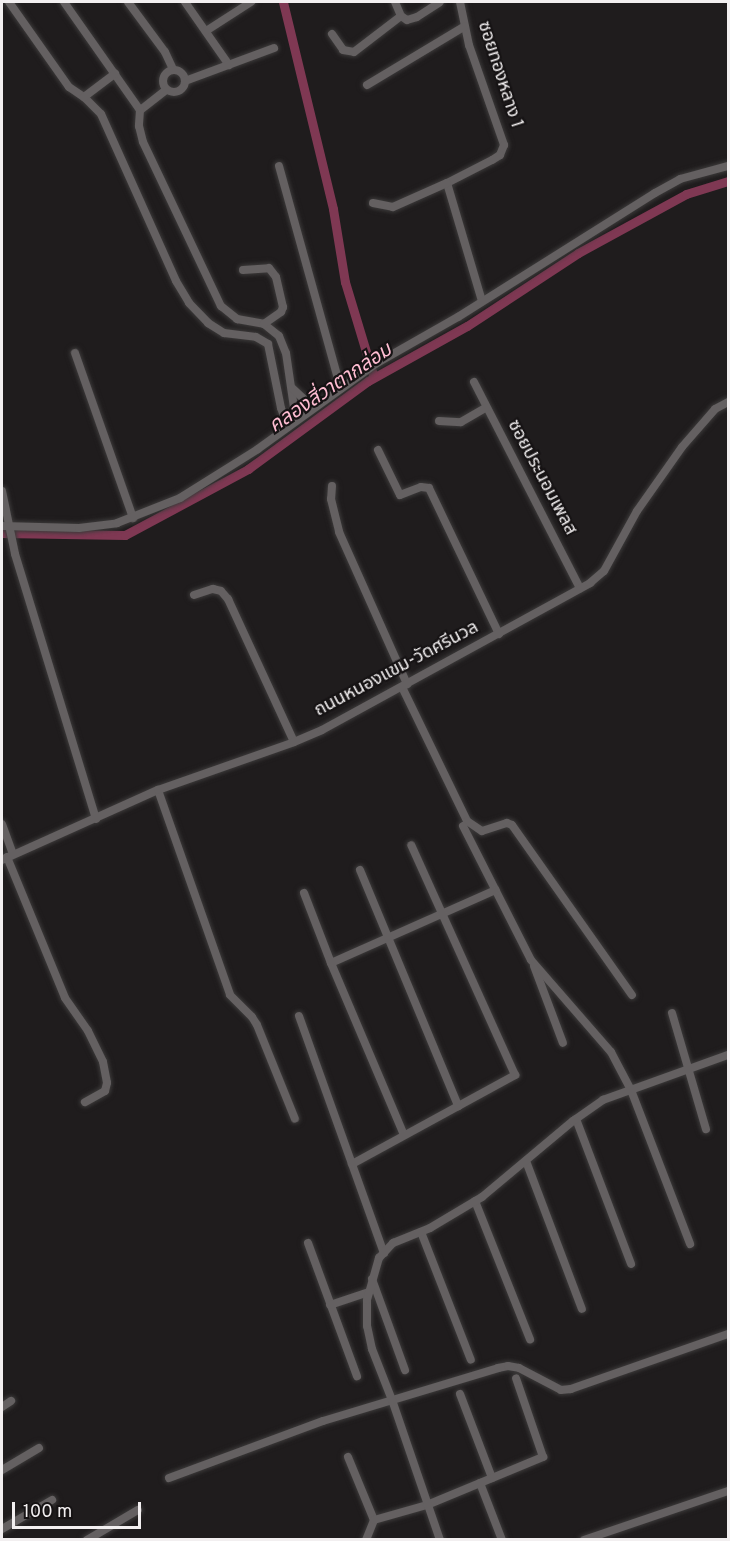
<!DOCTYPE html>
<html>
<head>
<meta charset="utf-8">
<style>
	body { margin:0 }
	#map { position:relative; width:730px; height:1541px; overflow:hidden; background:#1f1c1d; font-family:Overpass,"Noto Sans Thai",sans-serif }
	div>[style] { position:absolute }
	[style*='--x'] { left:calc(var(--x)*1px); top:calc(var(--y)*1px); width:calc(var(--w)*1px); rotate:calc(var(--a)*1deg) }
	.canal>* { height:9px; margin:-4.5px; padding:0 4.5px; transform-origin:4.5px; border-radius:4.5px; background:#7f3853 }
	.roads { filter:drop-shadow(0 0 2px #3c3a3a) drop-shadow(0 0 2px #3c3a3a) }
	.minor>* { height:8px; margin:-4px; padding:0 4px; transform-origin:4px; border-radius:4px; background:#646061 }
	.minor>.ring { margin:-4px; padding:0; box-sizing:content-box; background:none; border:8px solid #646061; border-radius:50% }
	span { translate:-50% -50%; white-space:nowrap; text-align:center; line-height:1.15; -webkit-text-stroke:4.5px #161314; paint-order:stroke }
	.street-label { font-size:18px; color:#f2eff0 }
	.water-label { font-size:20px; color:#ffbdd2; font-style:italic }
	.frame { position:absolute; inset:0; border:3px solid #f2eff0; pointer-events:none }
	.scale { position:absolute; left:12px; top:1502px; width:129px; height:27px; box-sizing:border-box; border:3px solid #f2eff0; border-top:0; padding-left:8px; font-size:18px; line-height:21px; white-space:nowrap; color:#f2eff0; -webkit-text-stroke:4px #161314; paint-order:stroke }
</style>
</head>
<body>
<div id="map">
	<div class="canal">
		<div style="--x:283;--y:2;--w:213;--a:76.4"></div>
		<div style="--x:333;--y:209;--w:74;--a:80.7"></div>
		<div style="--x:345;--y:282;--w:97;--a:73.2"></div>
		<div style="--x:2;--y:533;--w:123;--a:0.9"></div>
		<div style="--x:125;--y:535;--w:140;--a:-28.2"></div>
		<div style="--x:248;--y:469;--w:149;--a:-36.3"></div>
		<div style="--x:368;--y:381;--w:113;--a:-29.1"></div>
		<div style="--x:467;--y:326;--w:133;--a:-33.3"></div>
		<div style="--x:578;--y:253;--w:123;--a:-28.6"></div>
		<div style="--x:686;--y:194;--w:44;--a:-17.2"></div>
	</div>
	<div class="roads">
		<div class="minor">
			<div style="--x:9;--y:2;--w:104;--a:54.8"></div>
			<div style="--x:69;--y:87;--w:18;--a:34"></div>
			<div style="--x:84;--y:97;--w:24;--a:45"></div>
			<div style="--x:101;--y:114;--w:183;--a:65.8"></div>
			<div style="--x:176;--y:281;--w:26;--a:59"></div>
			<div style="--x:189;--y:303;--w:28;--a:46"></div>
			<div style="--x:208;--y:323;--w:19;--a:32"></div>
			<div style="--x:224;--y:333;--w:32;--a:7"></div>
			<div style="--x:256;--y:337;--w:14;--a:30"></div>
			<div style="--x:268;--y:344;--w:65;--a:78.5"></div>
			<div style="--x:281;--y:408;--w:20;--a:70"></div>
			<div style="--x:64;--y:2;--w:132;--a:54.9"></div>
			<div style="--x:128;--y:2;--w:62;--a:53.5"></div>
			<div style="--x:165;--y:52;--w:19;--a:65"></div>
			<div style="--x:185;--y:2;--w:77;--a:55.1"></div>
			<div style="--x:395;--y:2;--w:15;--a:67"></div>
			<div style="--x:401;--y:16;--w:7;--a:34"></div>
			<div style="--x:407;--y:20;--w:10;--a:-17"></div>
			<div style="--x:417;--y:17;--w:27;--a:-33"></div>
			<div style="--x:460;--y:2;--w:44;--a:78.2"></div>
			<div style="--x:469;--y:45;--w:106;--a:70.7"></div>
			<div style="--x:504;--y:145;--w:11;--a:112"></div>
			<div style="--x:500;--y:155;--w:9;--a:148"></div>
			<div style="--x:492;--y:160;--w:51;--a:152.9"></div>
			<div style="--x:447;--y:183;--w:123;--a:73.5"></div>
			<div style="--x:206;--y:31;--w:54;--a:-32.8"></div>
			<div style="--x:332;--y:34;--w:19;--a:55"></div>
			<div style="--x:343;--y:50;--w:11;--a:10"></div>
			<div style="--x:354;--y:52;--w:59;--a:-37.5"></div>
			<div class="ring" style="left:163px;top:70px;width:14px;height:14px"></div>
			<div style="--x:185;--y:81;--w:95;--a:-20.3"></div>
			<div style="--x:367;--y:85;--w:114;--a:-31"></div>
			<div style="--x:166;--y:90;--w:33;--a:142"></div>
			<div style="--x:140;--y:110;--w:16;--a:94"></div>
			<div style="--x:139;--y:126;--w:16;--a:76"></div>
			<div style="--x:143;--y:142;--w:182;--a:64.6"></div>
			<div style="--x:221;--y:306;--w:21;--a:39"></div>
			<div style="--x:237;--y:319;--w:27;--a:10"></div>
			<div style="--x:264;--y:324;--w:19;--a:39"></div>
			<div style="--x:279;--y:336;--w:18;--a:68"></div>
			<div style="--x:286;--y:353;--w:56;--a:81.7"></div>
			<div style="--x:84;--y:97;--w:39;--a:-37"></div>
			<div style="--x:279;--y:166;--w:231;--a:74.5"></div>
			<div style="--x:373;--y:203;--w:20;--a:11"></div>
			<div style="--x:393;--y:207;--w:59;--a:-24"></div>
			<div style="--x:243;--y:270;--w:26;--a:-4"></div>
			<div style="--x:269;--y:268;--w:11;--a:52"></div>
			<div style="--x:276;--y:277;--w:31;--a:77"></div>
			<div style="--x:283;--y:307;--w:5;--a:112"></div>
			<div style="--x:281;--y:312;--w:21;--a:145"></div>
			<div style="--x:75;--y:353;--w:175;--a:70.6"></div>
			<div style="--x:474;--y:382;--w:232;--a:62.8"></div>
			<div style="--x:292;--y:388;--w:18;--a:43"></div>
			<div style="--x:439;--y:421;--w:22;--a:3"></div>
			<div style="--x:461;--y:422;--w:28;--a:-30"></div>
			<div style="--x:378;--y:450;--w:50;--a:63.9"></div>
			<div style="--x:400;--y:495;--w:22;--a:-21"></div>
			<div style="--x:421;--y:487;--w:8;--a:7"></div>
			<div style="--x:429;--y:488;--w:162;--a:64.4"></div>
			<div style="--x:332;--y:486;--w:13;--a:94"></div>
			<div style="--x:331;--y:499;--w:34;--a:76"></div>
			<div style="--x:339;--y:532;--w:167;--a:65.9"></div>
			<div style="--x:2;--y:491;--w:64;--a:78.3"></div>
			<div style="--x:15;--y:554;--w:277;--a:73"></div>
			<div style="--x:2;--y:526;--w:77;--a:1.5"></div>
			<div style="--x:79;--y:528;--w:38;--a:-7"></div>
			<div style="--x:117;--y:523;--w:68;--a:-21.6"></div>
			<div style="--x:180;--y:498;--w:92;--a:-32.1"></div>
			<div style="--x:258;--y:449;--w:147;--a:-35.9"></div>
			<div style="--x:377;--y:363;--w:93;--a:-29.6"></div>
			<div style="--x:458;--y:317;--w:233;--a:-32.2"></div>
			<div style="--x:655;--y:193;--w:29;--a:-29"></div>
			<div style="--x:680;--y:179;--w:50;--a:-15.2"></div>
			<div style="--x:194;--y:595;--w:20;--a:-18"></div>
			<div style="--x:213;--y:589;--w:8;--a:14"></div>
			<div style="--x:221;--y:591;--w:11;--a:49"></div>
			<div style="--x:228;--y:599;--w:157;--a:65.2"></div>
			<div style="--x:402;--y:687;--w:149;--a:64.1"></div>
			<div style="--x:467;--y:821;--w:18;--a:34"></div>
			<div style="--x:482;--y:831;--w:26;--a:-18"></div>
			<div style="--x:507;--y:823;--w:5;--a:22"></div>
			<div style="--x:512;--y:825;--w:208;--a:54.8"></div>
			<div style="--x:158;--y:790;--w:217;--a:70.6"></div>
			<div style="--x:230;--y:995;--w:31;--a:45"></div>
			<div style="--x:252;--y:1017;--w:9;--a:58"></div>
			<div style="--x:257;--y:1025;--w:101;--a:68"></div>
			<div style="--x:2;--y:824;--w:32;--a:70"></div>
			<div style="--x:463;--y:826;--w:150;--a:63.1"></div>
			<div style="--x:531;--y:960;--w:122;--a:49"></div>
			<div style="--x:611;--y:1052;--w:43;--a:62.2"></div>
			<div style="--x:631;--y:1090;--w:165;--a:69"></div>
			<div style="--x:7;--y:857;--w:152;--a:67.6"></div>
			<div style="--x:65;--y:998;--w:40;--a:55.1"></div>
			<div style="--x:88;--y:1031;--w:34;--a:64"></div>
			<div style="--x:103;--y:1062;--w:21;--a:79"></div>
			<div style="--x:107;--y:1083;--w:8;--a:104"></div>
			<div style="--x:105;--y:1091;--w:23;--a:151"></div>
			<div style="--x:2;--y:860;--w:171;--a:-24.2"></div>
			<div style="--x:158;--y:790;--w:144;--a:-19.4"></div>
			<div style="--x:294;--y:742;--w:30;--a:-23"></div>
			<div style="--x:322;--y:730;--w:306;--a:-28.7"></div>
			<div style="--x:590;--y:583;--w:18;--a:-41"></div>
			<div style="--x:604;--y:571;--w:68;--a:-61.2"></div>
			<div style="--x:637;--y:511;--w:78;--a:-54.9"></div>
			<div style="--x:682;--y:447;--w:50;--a:-49"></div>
			<div style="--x:715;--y:409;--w:15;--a:-28"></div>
			<div style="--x:360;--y:870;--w:256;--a:67.4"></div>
			<div style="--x:304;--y:893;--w:75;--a:68.9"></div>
			<div style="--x:534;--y:966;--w:82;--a:69.4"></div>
			<div style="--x:672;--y:1013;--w:121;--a:73.7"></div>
			<div style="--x:299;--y:1016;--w:252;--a:70.3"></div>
			<div style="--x:576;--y:1119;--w:155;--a:69.2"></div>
			<div style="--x:404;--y:1135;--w:187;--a:-113"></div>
			<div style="--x:331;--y:963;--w:180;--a:-23.9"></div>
			<div style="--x:526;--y:1161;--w:158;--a:69.3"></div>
			<div style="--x:352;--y:1164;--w:186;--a:-28.6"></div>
			<div style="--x:515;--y:1075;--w:252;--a:-114.3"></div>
			<div style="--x:475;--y:1201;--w:149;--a:68.3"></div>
			<div style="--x:421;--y:1232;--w:137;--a:68.7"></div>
			<div style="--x:308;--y:1243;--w:142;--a:69.8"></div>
			<div style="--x:372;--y:1279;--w:97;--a:70.1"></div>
			<div style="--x:330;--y:1305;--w:41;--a:-18.4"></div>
			<div style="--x:460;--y:1394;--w:90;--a:69.1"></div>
			<div style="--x:2;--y:1407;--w:11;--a:-34"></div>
			<div style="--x:348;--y:1457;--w:68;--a:67.6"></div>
			<div style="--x:2;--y:1470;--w:43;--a:-30.7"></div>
			<div style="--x:169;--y:1478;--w:164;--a:-20.3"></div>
			<div style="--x:323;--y:1421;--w:183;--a:-16.8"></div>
			<div style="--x:498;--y:1368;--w:10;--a:-11"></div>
			<div style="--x:508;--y:1366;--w:11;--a:10"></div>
			<div style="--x:519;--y:1368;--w:47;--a:27.6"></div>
			<div style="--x:561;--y:1390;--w:10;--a:-6"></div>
			<div style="--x:571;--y:1389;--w:166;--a:-19.3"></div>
			<div style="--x:480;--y:1483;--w:61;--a:68.9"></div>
			<div style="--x:2;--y:1529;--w:58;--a:-30.1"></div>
			<div style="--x:87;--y:1540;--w:59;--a:-30.5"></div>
			<div style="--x:366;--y:1540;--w:22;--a:-68"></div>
			<div style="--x:374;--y:1520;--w:55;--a:-15.8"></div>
			<div style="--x:427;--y:1505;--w:126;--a:-22.5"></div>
			<div style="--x:543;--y:1457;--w:83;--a:-108.9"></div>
			<div style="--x:440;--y:1540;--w:148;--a:-108.9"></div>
			<div style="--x:392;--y:1400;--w:55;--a:-111.4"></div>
			<div style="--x:372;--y:1349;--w:24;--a:-102"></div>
			<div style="--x:367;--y:1326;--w:26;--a:-90"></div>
			<div style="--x:367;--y:1300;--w:44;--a:-74.1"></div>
			<div style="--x:379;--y:1258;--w:21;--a:-47"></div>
			<div style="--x:393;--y:1243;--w:40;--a:-22"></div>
			<div style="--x:430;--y:1228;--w:61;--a:-30.8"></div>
			<div style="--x:482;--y:1197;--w:119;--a:-39.9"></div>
			<div style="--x:573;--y:1121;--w:37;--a:-35"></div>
			<div style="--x:603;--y:1100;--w:133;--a:-19.8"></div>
			<div style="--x:584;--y:1540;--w:152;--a:-18.8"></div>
		</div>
	</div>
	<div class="street-label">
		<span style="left:499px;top:75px;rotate:72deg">ซอยทองหลาง 1</span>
		<span style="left:541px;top:478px;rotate:62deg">ซอยประนอมเพลส</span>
		<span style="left:397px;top:670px;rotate:-28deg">ถนนหนองแขม-วัดศรีนวล</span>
	</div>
	<div class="water-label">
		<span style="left:331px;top:389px;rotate:-34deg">คลองสี่วาตากล่อม</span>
	</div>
	<div class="frame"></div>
	<div class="scale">100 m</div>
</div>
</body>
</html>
